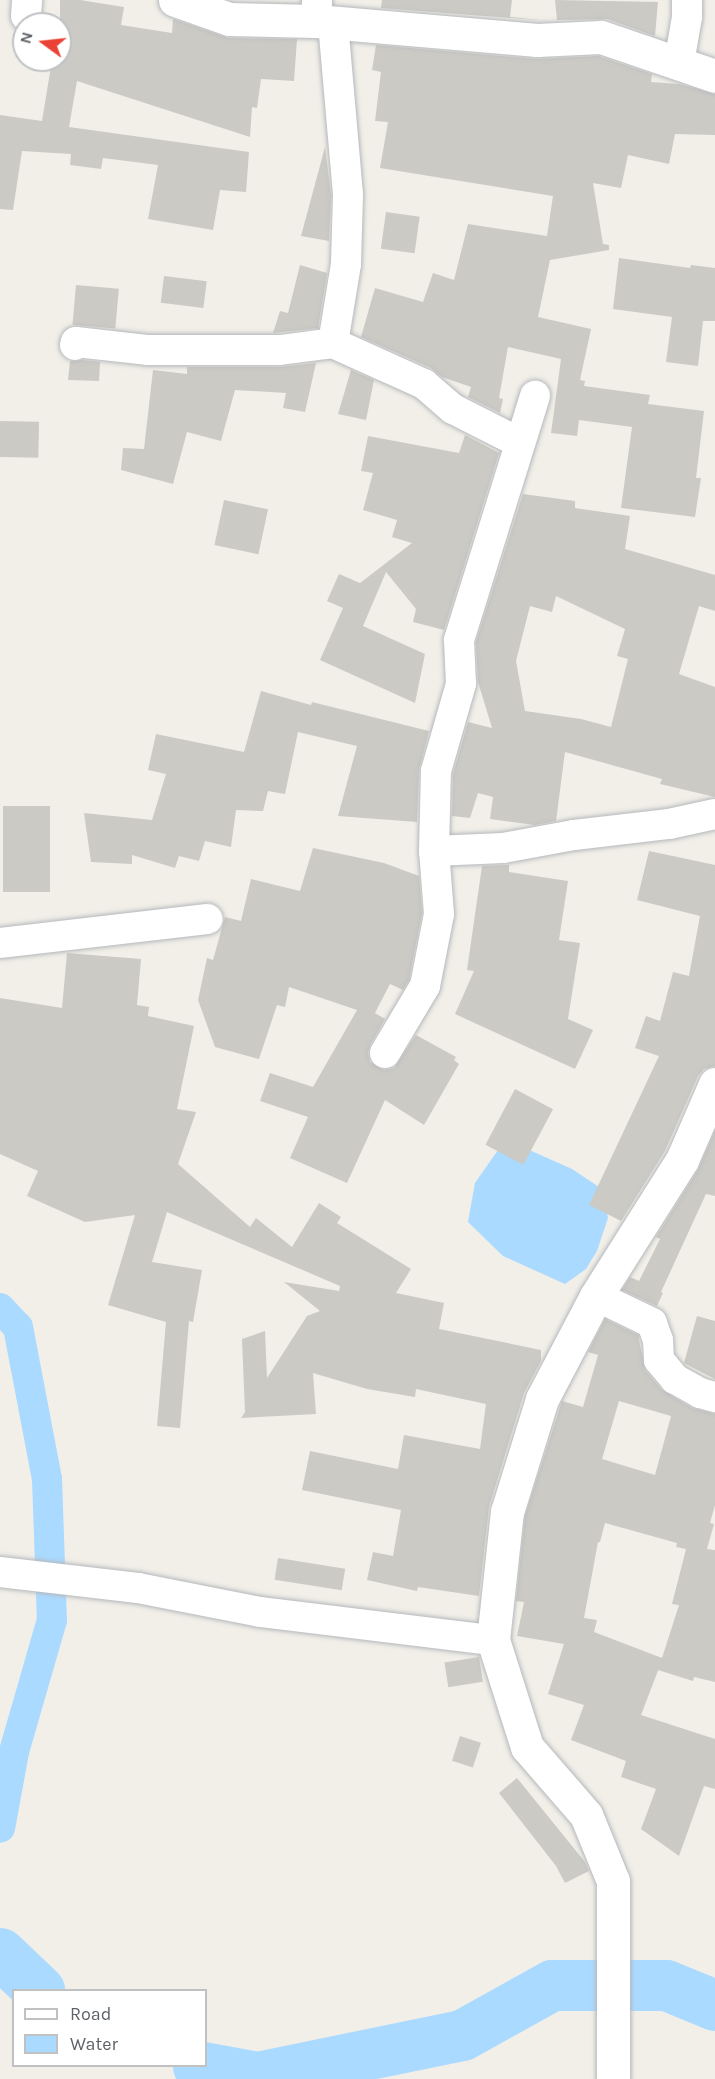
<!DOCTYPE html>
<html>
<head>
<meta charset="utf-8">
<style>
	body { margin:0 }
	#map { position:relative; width:715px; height:2079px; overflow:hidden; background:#f1efe8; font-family:Karla,sans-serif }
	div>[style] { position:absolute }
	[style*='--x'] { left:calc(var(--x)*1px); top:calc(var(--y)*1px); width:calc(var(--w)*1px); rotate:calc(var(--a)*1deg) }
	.water>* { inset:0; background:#aadaff }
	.canal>* { height:30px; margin:-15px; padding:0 15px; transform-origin:15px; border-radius:15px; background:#aadaff }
	.river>* { height:51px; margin:-25.5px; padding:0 25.5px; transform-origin:25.5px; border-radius:25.5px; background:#aadaff }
	.building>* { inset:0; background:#cccac5; transform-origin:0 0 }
	.roads { filter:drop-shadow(0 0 2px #b5b8bc) drop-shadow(0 0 2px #b5b8bc) }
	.street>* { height:30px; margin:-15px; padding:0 15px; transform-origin:15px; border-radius:15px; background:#fff }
	.secondary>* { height:33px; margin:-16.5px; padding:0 16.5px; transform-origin:16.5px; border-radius:16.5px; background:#fff }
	span { translate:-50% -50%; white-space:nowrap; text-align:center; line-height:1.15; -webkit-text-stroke:4.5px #fff; paint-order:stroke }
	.legend { position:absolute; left:12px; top:1989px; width:195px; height:78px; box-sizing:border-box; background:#fff; border:2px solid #bfc1c3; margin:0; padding:8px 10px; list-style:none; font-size:18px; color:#5f6368 }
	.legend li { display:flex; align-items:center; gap:12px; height:30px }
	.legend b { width:30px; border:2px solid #bfc1c3 }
	.north { position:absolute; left:12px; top:12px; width:60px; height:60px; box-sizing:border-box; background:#fff; border:2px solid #bfc1c3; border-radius:50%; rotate:285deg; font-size:16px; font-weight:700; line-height:24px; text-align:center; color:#5f6368 }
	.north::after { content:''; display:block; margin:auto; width:21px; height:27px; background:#ea4335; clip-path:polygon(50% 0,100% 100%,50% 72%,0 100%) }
</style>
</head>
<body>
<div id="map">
	<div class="water">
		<div style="clip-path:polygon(527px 1149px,572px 1169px,602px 1189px,608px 1218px,597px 1251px,586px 1269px,565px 1284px,503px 1256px,468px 1222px,475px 1183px,498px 1150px)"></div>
	</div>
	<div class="canal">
		<div style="--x:0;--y:1308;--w:26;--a:47"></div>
		<div style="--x:18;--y:1327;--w:155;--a:79.2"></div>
		<div style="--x:47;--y:1479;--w:141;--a:88"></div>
		<div style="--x:52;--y:1620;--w:137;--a:106.1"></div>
		<div style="--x:14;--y:1752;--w:77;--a:100.4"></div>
	</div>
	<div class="river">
		<div style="--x:0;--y:1953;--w:54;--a:43.5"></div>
		<div style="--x:198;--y:2066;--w:60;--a:10.6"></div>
		<div style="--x:257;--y:2077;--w:209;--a:-11.6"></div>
		<div style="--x:462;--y:2035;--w:103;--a:-29.1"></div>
		<div style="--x:552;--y:1985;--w:114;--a:0"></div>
		<div style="--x:666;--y:1985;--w:53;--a:22.2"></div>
	</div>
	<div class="building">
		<div style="clip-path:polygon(60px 0,80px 0,124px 7px,121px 25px,172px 33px,173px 19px,228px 38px,297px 39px,294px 81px,261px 79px,257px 108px,252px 107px,250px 137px,77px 81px,69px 127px,249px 152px,246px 192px,220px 190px,213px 230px,148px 219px,158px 165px,103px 158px,101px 169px,70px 165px,71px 154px,22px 151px,13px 210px,0 209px,0 115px,42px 121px,52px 60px,60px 60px)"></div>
		<div style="clip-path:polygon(382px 0,512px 0,510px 17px,550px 21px,381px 8px)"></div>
		<div style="clip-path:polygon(555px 0,658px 2px,655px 36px,607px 19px,557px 20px)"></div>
		<div style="clip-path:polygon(376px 45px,536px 59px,598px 56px,652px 74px,651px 82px,679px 84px,715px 94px,715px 135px,675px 134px,669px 164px,628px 155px,621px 188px,593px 183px,603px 244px,609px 245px,609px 250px,550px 260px,538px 317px,591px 329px,580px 380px,585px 381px,584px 386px,650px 395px,648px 404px,704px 411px,696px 478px,701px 478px,695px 517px,621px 508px,632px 427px,579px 420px,577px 436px,551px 433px,561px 359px,508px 347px,499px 398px,503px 399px,500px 413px,468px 397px,471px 387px,442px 377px,431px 368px,361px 337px,375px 288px,423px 302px,433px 273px,454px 280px,468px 224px,547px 236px,553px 196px,380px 168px,388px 122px,375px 121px,381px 72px,372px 70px)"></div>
		<div style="clip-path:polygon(325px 147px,331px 195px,329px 241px,301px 236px)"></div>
		<div style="left:386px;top:212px;width:34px;height:37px;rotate:8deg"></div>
		<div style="clip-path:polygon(619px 258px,690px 268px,691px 265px,715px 268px,715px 321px,703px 321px,698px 366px,666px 362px,672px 317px,613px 309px)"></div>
		<div style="clip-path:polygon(300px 265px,327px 273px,318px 328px,273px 333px,280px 311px,288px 313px)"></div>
		<div style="left:164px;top:276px;width:43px;height:27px;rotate:7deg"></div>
		<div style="left:76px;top:285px;width:43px;height:40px;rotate:5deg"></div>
		<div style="clip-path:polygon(82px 360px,100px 362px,99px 381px,68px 380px,70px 361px)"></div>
		<div style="clip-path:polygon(316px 363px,305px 412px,283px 408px,286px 393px,235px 390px,221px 441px,187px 432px,173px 484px,121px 470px,123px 448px,144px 449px,153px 370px,187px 374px,187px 367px,280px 367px)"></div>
		<div style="clip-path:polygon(351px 370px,374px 380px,366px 420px,338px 414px)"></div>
		<div style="left:0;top:421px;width:39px;height:36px;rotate:1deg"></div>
		<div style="clip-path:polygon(465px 435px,499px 453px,444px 630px,413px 622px,416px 609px,386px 572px,363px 626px,425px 654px,415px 703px,320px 660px,343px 608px,327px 601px,339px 574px,360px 583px,412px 543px,392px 537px,397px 520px,363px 510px,373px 473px,361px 471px,368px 436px,459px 453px)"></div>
		<div style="clip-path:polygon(evenodd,523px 494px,575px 501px,575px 508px,630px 516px,625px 549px,715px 575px,715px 611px,699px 606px,679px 674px,715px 687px,715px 797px,660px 784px,662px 779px,565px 752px,556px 821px,535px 825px,490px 819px,493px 797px,478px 793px,470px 818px,452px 816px,453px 774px,468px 722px,492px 728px,478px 682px,476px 642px,523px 494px,556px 596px,625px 629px,617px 656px,628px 659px,611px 727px,581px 719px,525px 711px,516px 661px,530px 606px,552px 612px,556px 596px)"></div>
		<div style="left:224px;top:500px;width:45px;height:46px;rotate:12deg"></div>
		<div style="clip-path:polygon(261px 691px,311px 705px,312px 702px,429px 731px,419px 770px,417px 822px,338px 816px,357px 746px,298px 732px,285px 794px,268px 791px,263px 811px,236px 810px,231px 847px,205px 841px,199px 861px,179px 856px,175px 868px,132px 855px,132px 864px,91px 862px,84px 813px,152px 820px,166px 774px,148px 770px,156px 734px,244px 752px)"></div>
		<div style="left:3px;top:806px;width:47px;height:86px"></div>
		<div style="clip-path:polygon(313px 848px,384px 863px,419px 876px,422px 913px,409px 980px,403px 990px,390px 984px,375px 1013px,385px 1019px,370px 1045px,368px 1053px,370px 1062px,384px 1070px,394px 1068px,416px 1035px,456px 1057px,454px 1060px,459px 1064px,424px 1125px,385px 1100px,347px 1183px,290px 1158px,308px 1117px,260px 1101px,270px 1073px,313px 1087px,357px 1010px,289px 987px,285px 1007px,277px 1005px,259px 1059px,215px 1047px,198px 1000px,207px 958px,213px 960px,225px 917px,241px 921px,251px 879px,300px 891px)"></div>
		<div style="clip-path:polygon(649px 851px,715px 865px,715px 1066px,704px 1069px,698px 1076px,665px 1151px,621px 1221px,589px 1205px,659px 1056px,635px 1048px,646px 1016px,660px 1021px,673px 972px,689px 976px,700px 916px,637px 900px)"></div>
		<div style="clip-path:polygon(509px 865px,509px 872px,568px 881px,559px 940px,580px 943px,568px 1019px,593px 1030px,575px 1069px,455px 1014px,474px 971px,467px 970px,482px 866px)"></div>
		<div style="clip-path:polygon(67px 953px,141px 959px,137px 1005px,149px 1007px,148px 1016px,194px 1026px,177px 1109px,196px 1112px,178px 1164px,250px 1227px,256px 1218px,292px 1247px,319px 1203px,341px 1217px,337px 1223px,411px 1269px,396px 1293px,444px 1303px,439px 1329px,541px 1350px,541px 1361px,524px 1393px,489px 1507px,479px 1596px,418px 1587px,417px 1591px,367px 1580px,373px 1552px,393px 1556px,401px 1510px,302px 1490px,310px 1451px,398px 1469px,404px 1435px,480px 1449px,486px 1404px,416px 1389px,415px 1397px,367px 1389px,313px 1373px,316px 1414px,241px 1418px,245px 1412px,242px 1339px,265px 1331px,267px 1378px,307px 1316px,320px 1311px,284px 1282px,339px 1291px,340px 1286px,167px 1212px,152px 1262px,202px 1270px,193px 1322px,189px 1321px,180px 1428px,157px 1426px,166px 1322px,108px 1305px,135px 1215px,85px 1222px,27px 1196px,38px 1171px,0 1154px,0 998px,62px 1008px)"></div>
		<div style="left:515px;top:1089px;width:43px;height:63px;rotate:28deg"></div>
		<div style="clip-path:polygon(715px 1131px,715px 1196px,706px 1194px,661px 1292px,663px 1293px,657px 1306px,622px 1290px,630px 1277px,639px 1281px,660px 1239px,656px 1237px,698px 1170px)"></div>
		<div style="clip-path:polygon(697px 1316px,715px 1321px,715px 1379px,684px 1363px)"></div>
		<div style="clip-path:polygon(evenodd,605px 1319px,638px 1335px,645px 1370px,662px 1390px,692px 1408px,715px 1414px,715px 1505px,710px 1523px,714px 1524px,707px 1549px,715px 1550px,715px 1682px,694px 1677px,693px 1681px,658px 1670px,659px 1668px,641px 1715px,715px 1739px,715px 1789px,704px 1786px,679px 1856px,641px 1829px,656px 1789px,621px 1777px,626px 1761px,571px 1740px,584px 1705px,548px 1694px,564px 1644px,517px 1636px,524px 1602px,516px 1601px,525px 1516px,562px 1401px,583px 1407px,598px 1355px,588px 1352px,605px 1319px,619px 1401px,671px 1416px,655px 1475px,602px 1459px,619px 1401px,605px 1319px,605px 1523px,677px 1543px,676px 1547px,686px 1549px,672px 1604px,679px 1605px,662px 1658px,594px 1632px,597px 1620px,584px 1618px,598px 1542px,600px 1542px,605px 1523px)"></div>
		<div style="left:278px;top:1558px;width:68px;height:22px;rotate:9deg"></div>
		<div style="left:479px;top:1657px;width:25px;height:35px;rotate:81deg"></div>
		<div style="left:460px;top:1736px;width:22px;height:26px;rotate:18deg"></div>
		<div style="clip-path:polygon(517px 1778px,585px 1862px,589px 1871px,565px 1883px,556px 1866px,499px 1793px)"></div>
	</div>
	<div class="roads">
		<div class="street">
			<div style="--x:26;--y:16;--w:16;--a:-86"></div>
			<div style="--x:316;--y:21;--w:21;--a:-87"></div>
			<div style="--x:333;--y:23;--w:173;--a:85"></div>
			<div style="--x:348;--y:195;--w:69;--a:91.7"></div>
			<div style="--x:346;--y:264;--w:80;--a:99.3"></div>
			<div style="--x:679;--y:63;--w:47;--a:-80.1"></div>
			<div style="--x:687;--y:17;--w:17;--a:-90"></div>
			<div style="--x:75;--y:345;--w:3;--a:-72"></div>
			<div style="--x:76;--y:342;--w:71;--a:6.4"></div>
			<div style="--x:147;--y:350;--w:133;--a:0"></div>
			<div style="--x:280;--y:350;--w:53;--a:-7.5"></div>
			<div style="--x:333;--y:343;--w:100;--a:24.3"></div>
			<div style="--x:424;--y:384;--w:38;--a:41"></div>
			<div style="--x:453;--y:409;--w:75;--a:26.9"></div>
			<div style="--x:434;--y:851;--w:69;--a:-2.5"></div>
			<div style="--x:503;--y:848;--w:72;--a:-10.4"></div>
			<div style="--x:574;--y:835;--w:96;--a:-6.6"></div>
			<div style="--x:669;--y:824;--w:47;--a:-12.3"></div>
			<div style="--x:0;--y:943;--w:209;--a:-6.6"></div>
			<div style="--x:385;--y:1053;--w:78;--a:-59.2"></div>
			<div style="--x:425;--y:986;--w:73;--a:-79"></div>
			<div style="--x:439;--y:914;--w:63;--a:-94.5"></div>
			<div style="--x:434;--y:851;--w:80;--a:-88.6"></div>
			<div style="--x:436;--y:771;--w:91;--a:-74"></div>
			<div style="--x:461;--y:684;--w:44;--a:-92.6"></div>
			<div style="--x:459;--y:640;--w:256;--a:-72.7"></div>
			<div style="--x:596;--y:1296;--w:62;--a:25.7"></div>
			<div style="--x:652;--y:1323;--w:18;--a:71"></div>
			<div style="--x:658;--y:1340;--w:20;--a:87"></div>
			<div style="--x:659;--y:1360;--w:25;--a:50"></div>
			<div style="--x:675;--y:1379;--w:29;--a:29"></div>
			<div style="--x:700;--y:1393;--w:16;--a:15"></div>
			<div style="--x:0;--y:1572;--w:139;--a:6.6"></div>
			<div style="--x:138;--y:1588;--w:124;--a:11.1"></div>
			<div style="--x:260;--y:1612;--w:235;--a:6.9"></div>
		</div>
		<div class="secondary">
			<div style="--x:175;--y:0;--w:57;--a:19.4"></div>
			<div style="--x:229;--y:19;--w:87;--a:1.3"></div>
			<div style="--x:316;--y:21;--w:222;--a:4.9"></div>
			<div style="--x:537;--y:40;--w:64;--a:-2.7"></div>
			<div style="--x:601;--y:37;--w:120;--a:18.9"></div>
			<div style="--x:613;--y:2079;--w:198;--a:-90"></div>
			<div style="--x:613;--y:1881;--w:71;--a:-112.2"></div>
			<div style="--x:586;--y:1815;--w:90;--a:-130.9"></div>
			<div style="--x:527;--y:1747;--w:112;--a:-107.6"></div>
			<div style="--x:493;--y:1640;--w:129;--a:-83.8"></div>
			<div style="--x:507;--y:1512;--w:118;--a:-72.8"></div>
			<div style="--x:542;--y:1399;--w:116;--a:-62.3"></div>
			<div style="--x:596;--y:1296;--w:161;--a:-57.7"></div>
			<div style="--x:682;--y:1160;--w:83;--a:-66.5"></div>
		</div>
	</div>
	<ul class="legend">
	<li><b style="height:8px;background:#fff"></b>Road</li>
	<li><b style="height:16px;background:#aadaff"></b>Water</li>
	</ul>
	<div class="north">N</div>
</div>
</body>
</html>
